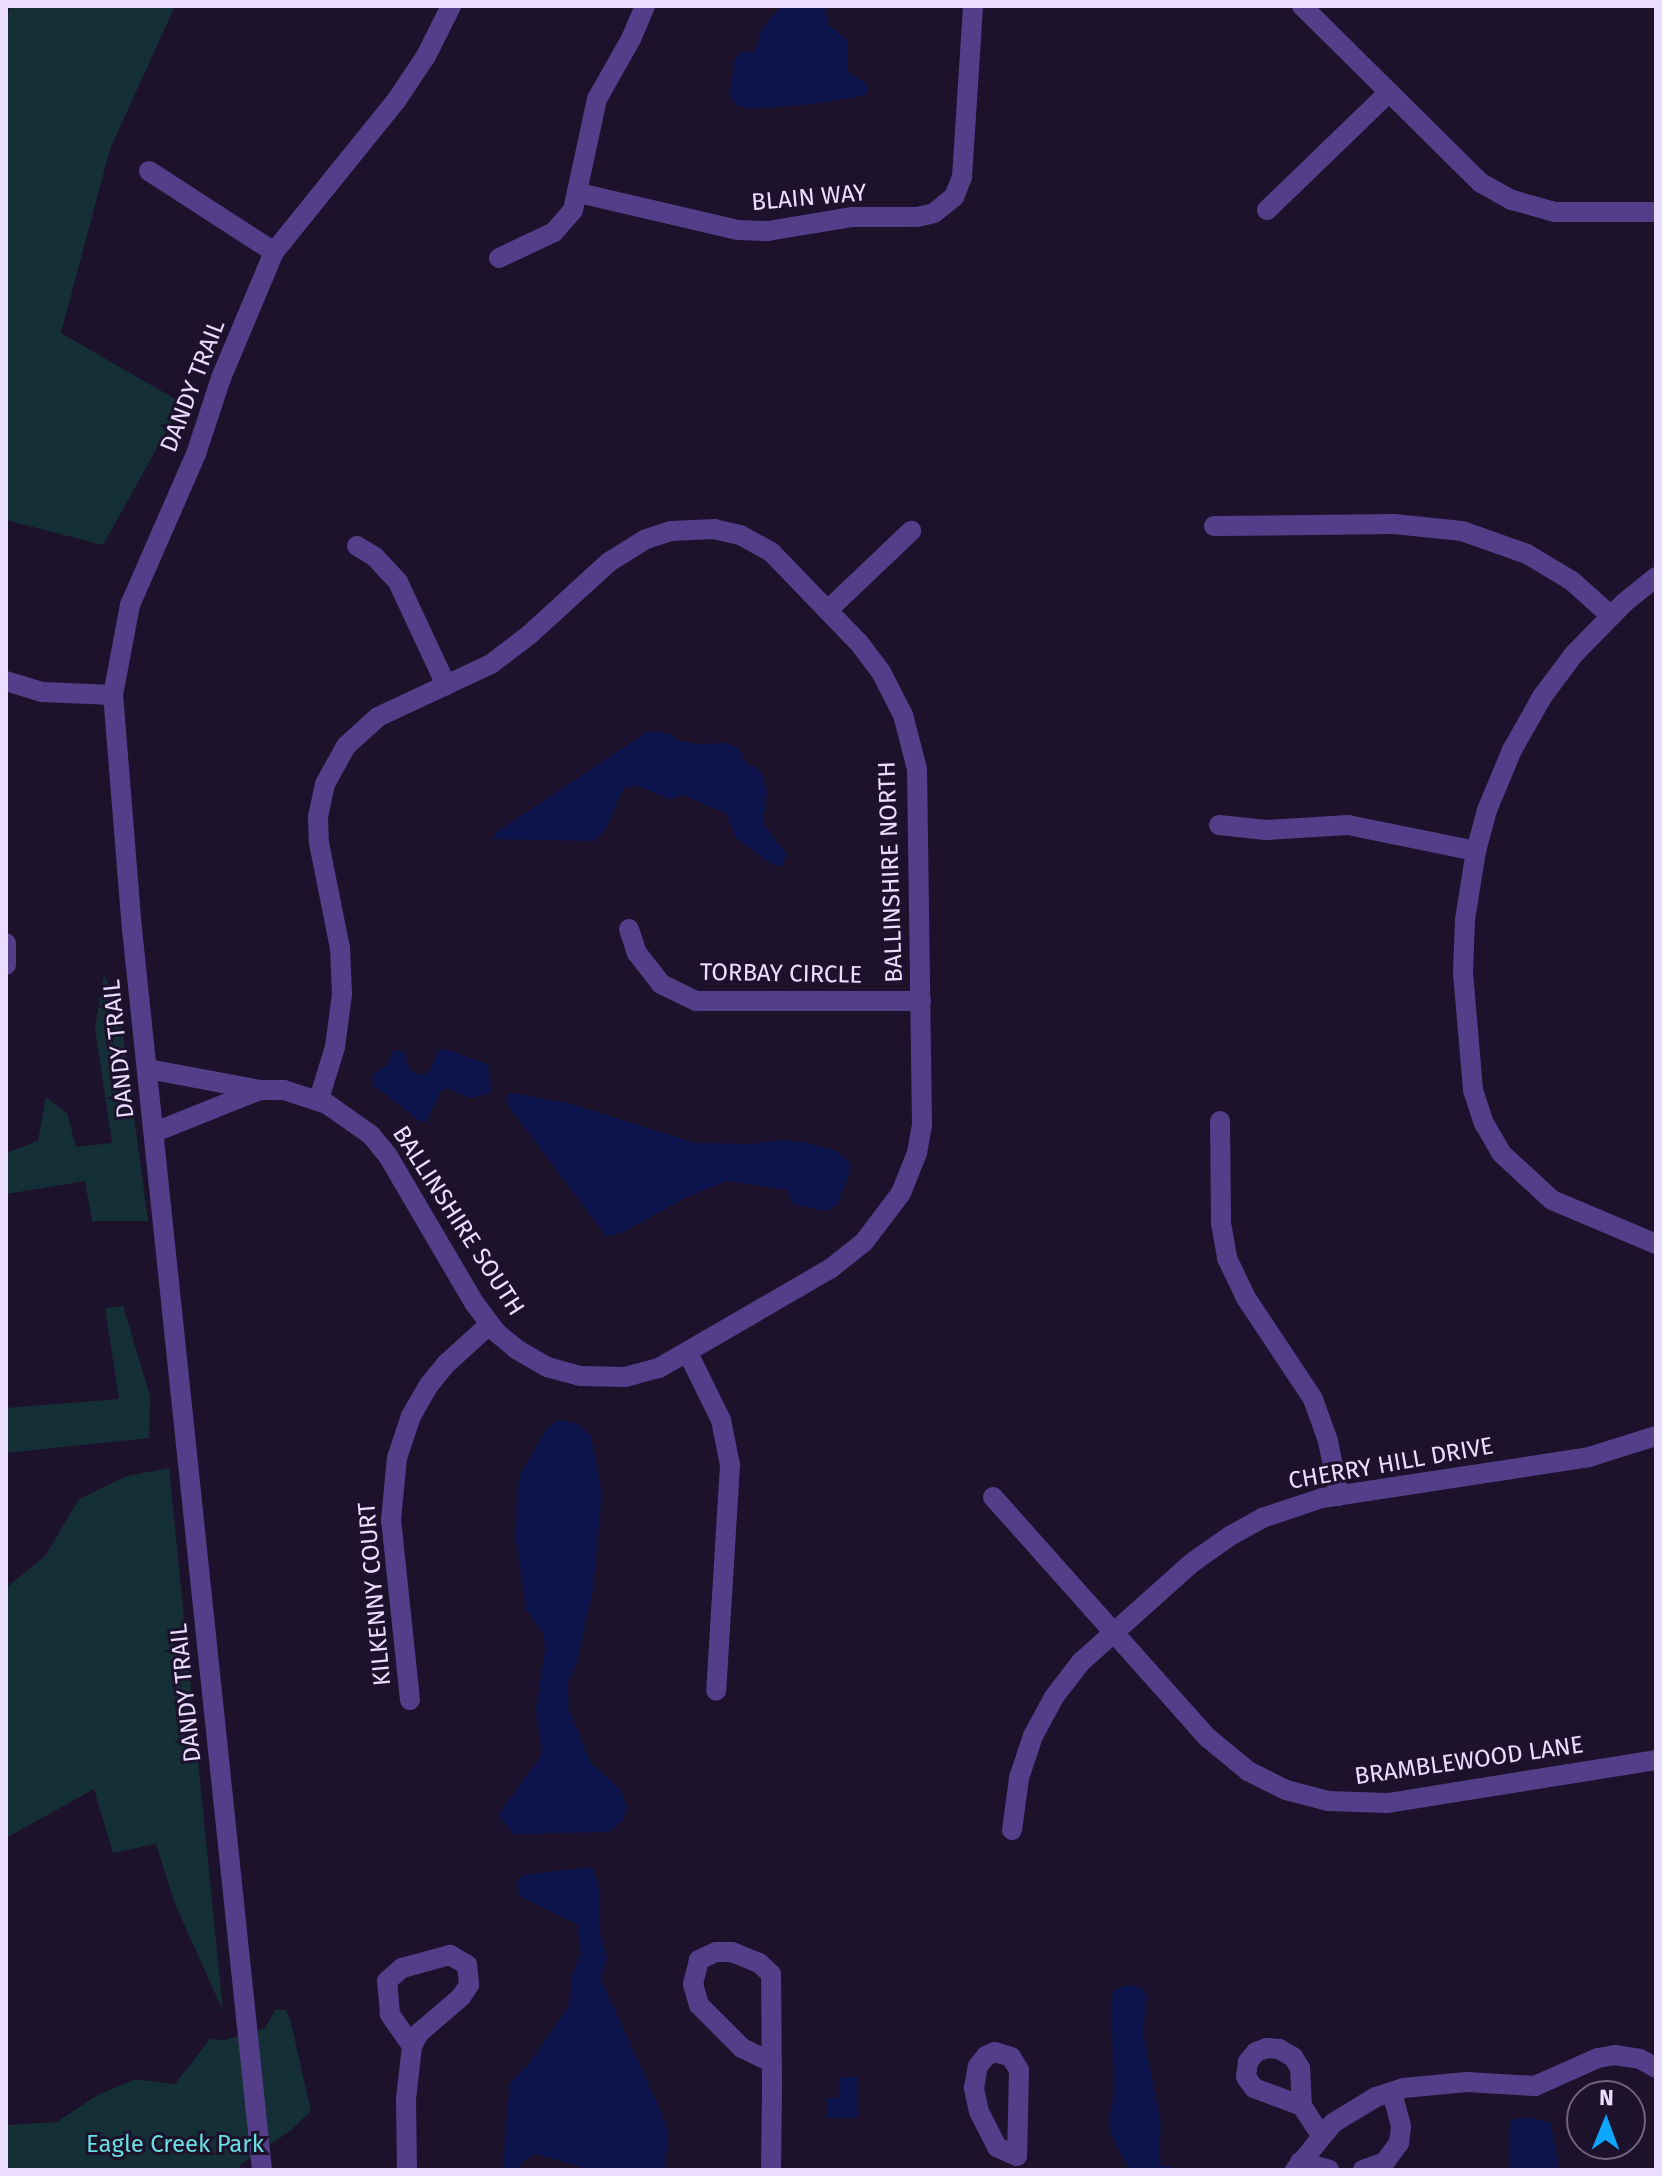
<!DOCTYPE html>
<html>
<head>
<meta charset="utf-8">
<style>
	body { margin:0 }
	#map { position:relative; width:1662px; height:2176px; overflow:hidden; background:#1d122c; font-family:"Fira Sans",sans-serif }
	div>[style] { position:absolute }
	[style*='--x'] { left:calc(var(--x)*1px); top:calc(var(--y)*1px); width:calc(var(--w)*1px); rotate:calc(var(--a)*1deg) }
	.green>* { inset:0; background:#152f36 }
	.water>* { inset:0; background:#0c134b }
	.minor>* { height:20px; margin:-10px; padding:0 10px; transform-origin:10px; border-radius:10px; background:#543e8a }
	.tertiary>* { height:20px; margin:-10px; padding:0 10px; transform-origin:10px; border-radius:10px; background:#543e8a }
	span { translate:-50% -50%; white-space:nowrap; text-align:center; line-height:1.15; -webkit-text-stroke:6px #1d122c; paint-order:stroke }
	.street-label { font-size:24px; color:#eaddff }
	.park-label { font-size:24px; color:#68dfe0 }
	.frame { position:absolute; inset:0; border:8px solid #eaddff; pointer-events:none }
	.north { position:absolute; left:1566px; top:2080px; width:80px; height:80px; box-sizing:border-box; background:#1d122c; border:2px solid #6f6380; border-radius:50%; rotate:1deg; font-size:22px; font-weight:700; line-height:32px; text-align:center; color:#eaddff }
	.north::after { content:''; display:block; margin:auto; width:28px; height:36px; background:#0ca6fc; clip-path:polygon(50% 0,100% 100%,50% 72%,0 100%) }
</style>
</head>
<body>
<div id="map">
	<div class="green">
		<div style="clip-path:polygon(10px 6px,175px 6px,110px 149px,61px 333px,182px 403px,103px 545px,6px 520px,6px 25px)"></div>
		<div style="clip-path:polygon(104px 975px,119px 1004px,148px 1221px,92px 1221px,85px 1181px,6px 1194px,6px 1153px,38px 1141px,46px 1097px,67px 1113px,76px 1147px,112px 1143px,95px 1028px)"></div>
		<div style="clip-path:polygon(123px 1306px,150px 1396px,149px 1438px,6px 1453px,6px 1408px,119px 1399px,105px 1308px)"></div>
		<div style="clip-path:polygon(169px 1468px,223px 2011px,175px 1904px,156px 1844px,113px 1853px,94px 1789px,6px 1838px,6px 1588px,45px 1556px,79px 1499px,127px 1476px)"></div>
		<div style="clip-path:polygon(276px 2009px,286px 2010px,291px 2023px,311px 2111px,290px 2131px,240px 2165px,240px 2170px,6px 2170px,6px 2125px,57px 2122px,96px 2096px,135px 2079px,175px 2084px,210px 2039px,225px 2040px,264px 2029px)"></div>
	</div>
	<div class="water">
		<div style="clip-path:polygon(781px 6px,825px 6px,828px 24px,847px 40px,848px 72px,864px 82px,868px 89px,865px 95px,814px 104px,749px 109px,736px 105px,730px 96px,734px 60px,742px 51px,754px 53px,762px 29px)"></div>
		<div style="clip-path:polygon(648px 731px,669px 733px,677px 740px,697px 744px,725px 743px,738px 748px,746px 763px,761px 771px,767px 793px,763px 823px,787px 855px,782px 866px,771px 864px,736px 838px,727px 814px,683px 795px,669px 799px,637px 785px,624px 788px,607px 827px,594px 841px,492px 839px,498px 831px)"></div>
		<div style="clip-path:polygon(446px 1049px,487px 1064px,490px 1068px,491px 1093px,470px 1098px,447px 1088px,441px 1091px,426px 1122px,421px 1122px,373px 1085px,372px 1076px,387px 1064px,393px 1051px,403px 1051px,410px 1070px,418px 1075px,428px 1073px,439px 1050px)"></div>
		<div style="clip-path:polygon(513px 1093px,571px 1104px,696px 1143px,750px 1144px,783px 1140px,807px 1143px,836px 1151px,849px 1162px,850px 1173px,837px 1205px,825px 1211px,793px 1204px,787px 1190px,727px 1181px,689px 1196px,621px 1233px,606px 1236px,510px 1108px,506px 1100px,508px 1094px)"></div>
		<div style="clip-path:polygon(559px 1420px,578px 1424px,591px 1436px,602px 1494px,593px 1590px,577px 1662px,568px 1683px,569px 1710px,591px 1763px,621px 1790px,627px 1807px,623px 1820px,609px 1832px,513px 1834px,498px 1815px,542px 1755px,536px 1709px,545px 1650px,544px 1634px,526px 1610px,516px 1540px,517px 1486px,520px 1475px,547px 1428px)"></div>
		<div style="clip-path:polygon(592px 1867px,599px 1888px,599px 1928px,607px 1957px,601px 1979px,665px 2121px,668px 2135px,665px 2170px,590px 2170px,537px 2154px,525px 2160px,518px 2170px,505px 2170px,503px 2164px,510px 2083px,528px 2065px,570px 2004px,572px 1975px,581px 1954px,577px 1924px,523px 1898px,518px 1894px,518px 1880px,523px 1875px)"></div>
		<div style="clip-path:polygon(1127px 1985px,1142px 1988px,1147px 1996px,1143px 2032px,1161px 2124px,1159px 2164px,1181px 2170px,1129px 2170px,1110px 2132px,1109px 2117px,1114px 2095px,1111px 1997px,1115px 1990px)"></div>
		<div style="clip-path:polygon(839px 2077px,857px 2077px,857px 2118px,827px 2118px,827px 2098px,839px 2098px)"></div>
		<div style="clip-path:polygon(1530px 2118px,1551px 2123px,1559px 2170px,1509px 2170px,1509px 2123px,1515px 2119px)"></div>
	</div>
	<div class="minor">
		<div style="--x:1302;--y:6;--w:252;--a:44.7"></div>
		<div style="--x:1481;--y:183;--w:35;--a:29"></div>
		<div style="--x:1512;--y:200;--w:45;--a:15.6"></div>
		<div style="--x:1555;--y:212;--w:101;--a:0"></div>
		<div style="--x:149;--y:171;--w:149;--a:32.9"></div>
		<div style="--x:579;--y:193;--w:163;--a:13.1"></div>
		<div style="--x:738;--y:230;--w:30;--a:2"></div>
		<div style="--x:768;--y:231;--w:86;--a:-9.4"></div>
		<div style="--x:853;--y:217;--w:64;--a:0"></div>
		<div style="--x:917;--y:217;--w:17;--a:-13"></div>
		<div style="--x:934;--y:213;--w:26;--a:-39"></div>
		<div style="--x:954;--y:197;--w:22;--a:-68"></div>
		<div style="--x:962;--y:177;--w:171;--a:-86.3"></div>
		<div style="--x:1267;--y:210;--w:168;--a:-44"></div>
		<div style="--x:499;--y:258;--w:61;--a:-25.3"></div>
		<div style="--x:554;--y:232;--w:29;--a:-49"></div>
		<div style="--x:573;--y:210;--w:114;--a:-77.8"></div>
		<div style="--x:597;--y:99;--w:69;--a:-60.5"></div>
		<div style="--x:631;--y:39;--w:36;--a:-67"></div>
		<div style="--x:1214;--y:526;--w:180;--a:-0.6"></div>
		<div style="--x:1394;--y:524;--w:68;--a:5.9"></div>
		<div style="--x:1462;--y:531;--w:69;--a:19.5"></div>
		<div style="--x:1527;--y:554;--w:52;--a:31"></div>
		<div style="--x:1572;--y:581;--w:52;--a:41.9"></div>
		<div style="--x:357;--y:546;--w:21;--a:31"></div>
		<div style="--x:375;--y:557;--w:34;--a:47"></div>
		<div style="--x:398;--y:582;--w:114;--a:65"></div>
		<div style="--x:1656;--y:577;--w:41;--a:140.9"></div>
		<div style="--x:1624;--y:603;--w:71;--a:134.4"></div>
		<div style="--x:1574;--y:654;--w:54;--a:126.7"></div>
		<div style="--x:1542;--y:697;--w:61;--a:119.5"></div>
		<div style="--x:1512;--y:750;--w:65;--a:112.6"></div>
		<div style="--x:1487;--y:810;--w:42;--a:105"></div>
		<div style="--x:1476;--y:851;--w:70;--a:99.1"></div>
		<div style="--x:1465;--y:920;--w:53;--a:92.2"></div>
		<div style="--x:1463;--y:973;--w:117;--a:85.1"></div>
		<div style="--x:1473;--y:1090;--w:35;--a:72"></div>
		<div style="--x:1484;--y:1123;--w:34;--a:60"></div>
		<div style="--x:1501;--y:1153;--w:69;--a:42.7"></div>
		<div style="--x:1552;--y:1200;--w:113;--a:22.9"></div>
		<div style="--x:828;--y:610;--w:115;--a:-43.6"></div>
		<div style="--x:6;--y:681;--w:38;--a:17"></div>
		<div style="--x:42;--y:692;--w:71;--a:2.4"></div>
		<div style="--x:1219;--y:825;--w:47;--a:6.1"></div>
		<div style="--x:1266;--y:830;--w:82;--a:-3.5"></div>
		<div style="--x:1348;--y:825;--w:131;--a:11.5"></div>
		<div style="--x:629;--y:929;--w:25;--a:72"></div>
		<div style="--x:637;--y:953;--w:39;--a:52"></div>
		<div style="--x:661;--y:984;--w:39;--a:26"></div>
		<div style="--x:696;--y:1001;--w:225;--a:0"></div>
		<div style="--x:6;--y:943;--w:22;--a:90"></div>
		<div style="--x:148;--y:1069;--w:114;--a:10.6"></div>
		<div style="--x:1220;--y:1121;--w:102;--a:89.4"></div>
		<div style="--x:1221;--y:1223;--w:36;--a:80"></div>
		<div style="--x:1227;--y:1258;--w:44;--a:64.6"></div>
		<div style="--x:1246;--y:1298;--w:121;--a:56.4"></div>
		<div style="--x:1313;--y:1399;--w:45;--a:70.3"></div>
		<div style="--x:1328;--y:1441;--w:56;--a:78.7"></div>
		<div style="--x:155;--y:1132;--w:113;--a:-21.8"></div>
		<div style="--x:260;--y:1090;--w:24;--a:0"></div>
		<div style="--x:284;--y:1090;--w:45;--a:18"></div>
		<div style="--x:327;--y:1104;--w:54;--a:35.2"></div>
		<div style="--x:371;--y:1135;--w:27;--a:51"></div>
		<div style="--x:388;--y:1156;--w:172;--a:59.6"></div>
		<div style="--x:475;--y:1304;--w:35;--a:53"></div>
		<div style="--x:496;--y:1332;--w:26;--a:40"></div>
		<div style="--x:516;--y:1349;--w:36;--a:30"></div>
		<div style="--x:547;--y:1367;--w:35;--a:15"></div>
		<div style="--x:581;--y:1376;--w:44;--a:1.3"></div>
		<div style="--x:625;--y:1377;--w:35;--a:-15"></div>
		<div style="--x:659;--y:1368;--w:198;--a:-30.1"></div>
		<div style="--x:830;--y:1269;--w:43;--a:-38.5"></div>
		<div style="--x:864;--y:1242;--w:61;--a:-52.9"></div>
		<div style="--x:901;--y:1193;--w:43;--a:-68.2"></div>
		<div style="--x:917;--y:1153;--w:27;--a:-80"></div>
		<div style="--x:922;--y:1126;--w:357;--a:-90.8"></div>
		<div style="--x:917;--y:769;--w:56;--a:-104.5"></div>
		<div style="--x:903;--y:715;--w:48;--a:-117.1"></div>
		<div style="--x:881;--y:672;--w:36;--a:-127"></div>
		<div style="--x:859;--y:643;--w:127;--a:-134"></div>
		<div style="--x:771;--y:552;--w:35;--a:-151"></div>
		<div style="--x:740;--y:535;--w:26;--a:-167"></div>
		<div style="--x:715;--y:529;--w:44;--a:177.4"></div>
		<div style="--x:671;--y:531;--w:26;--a:162"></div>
		<div style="--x:646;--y:539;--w:44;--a:148.1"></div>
		<div style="--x:609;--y:562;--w:108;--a:137.6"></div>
		<div style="--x:529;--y:635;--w:48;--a:142.7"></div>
		<div style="--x:491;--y:664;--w:125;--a:154.9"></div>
		<div style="--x:378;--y:717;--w:43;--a:137.8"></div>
		<div style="--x:346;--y:746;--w:43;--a:118.9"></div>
		<div style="--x:325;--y:784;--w:35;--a:102"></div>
		<div style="--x:318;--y:818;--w:25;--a:88"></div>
		<div style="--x:319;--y:843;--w:107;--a:78.7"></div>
		<div style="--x:340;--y:948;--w:46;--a:87.5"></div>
		<div style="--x:342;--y:994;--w:53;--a:97.5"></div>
		<div style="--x:335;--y:1047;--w:54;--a:107.1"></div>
		<div style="--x:688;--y:1353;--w:75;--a:63.8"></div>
		<div style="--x:721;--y:1420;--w:46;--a:78.7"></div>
		<div style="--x:730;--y:1465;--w:226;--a:93.5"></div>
		<div style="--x:993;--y:1497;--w:323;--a:48.3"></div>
		<div style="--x:1208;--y:1738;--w:52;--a:39.5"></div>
		<div style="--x:1248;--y:1771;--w:42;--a:26.6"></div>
		<div style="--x:1286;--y:1790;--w:43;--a:14.7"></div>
		<div style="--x:1328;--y:1801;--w:60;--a:1.9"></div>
		<div style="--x:1388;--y:1803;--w:271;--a:-9.1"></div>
		<div style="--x:410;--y:1700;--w:181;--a:-96"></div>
		<div style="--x:391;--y:1520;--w:62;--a:-84.5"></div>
		<div style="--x:397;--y:1458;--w:44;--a:-71.6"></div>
		<div style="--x:411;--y:1416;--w:36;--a:-60"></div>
		<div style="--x:429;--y:1385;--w:27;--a:-51"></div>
		<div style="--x:446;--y:1364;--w:59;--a:-42.3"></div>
		<div style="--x:1012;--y:1830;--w:52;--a:-82.3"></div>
		<div style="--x:1019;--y:1778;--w:44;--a:-71.6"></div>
		<div style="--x:1033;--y:1736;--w:44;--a:-61.7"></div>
		<div style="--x:1054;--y:1697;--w:44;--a:-52.4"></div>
		<div style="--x:1081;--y:1662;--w:150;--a:-41.8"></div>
		<div style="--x:1193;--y:1562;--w:45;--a:-35.1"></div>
		<div style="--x:1230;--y:1536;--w:37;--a:-29"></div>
		<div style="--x:1262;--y:1518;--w:63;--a:-18.4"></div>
		<div style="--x:1322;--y:1498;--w:270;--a:-8.7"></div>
		<div style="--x:1589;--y:1457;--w:70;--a:-17.4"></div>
		<div style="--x:450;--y:1955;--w:20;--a:30"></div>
		<div style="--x:467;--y:1965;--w:20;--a:84"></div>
		<div style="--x:469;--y:1985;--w:14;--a:124"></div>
		<div style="--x:461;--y:1997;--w:55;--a:139.4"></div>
		<div style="--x:419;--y:2033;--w:15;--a:118"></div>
		<div style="--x:412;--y:2046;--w:39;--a:-125"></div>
		<div style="--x:390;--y:2014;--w:33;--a:-95"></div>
		<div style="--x:387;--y:1981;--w:20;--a:-41"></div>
		<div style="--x:402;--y:1968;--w:50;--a:-15.2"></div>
		<div style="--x:995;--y:2052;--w:17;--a:17"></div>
		<div style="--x:1011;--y:2057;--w:15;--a:58"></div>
		<div style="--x:1019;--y:2070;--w:86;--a:91.3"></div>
		<div style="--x:1017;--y:2156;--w:22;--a:-156"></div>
		<div style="--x:997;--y:2147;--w:39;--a:-117"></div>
		<div style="--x:979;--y:2112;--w:25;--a:-102"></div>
		<div style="--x:974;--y:2088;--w:22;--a:-80"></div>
		<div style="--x:978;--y:2066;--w:13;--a:-51"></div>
		<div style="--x:986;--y:2056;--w:10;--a:-24"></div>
		<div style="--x:1302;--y:2106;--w:38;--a:-93"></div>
		<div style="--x:1300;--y:2068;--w:13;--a:-122"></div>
		<div style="--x:1293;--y:2057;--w:16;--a:-150"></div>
		<div style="--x:1279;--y:2049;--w:12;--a:-175"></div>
		<div style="--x:1267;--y:2048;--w:12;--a:160"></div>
		<div style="--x:1256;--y:2052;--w:13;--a:129"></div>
		<div style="--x:1248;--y:2062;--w:15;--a:98"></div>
		<div style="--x:1246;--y:2077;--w:14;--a:54"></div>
		<div style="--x:1254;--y:2088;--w:51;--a:20.6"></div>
		<div style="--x:1302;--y:2106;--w:35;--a:57"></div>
		<div style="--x:1300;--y:2162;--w:30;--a:15"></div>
		<div style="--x:407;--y:2170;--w:71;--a:-90.8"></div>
		<div style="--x:406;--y:2099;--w:53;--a:-83.5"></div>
		<div style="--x:771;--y:2170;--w:85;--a:-89.3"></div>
		<div style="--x:772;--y:2085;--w:111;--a:-90.5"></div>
		<div style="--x:771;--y:1974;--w:16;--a:-137"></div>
		<div style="--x:759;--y:1963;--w:29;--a:-158"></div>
		<div style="--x:732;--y:1952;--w:16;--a:180"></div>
		<div style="--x:716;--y:1952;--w:19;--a:155"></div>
		<div style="--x:699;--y:1960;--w:25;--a:104"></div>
		<div style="--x:693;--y:1984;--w:22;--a:74"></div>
		<div style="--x:699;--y:2005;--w:61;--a:45"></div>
		<div style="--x:742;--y:2048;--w:32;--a:26"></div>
		<div style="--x:1295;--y:2170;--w:60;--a:-51"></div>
		<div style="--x:1333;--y:2123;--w:50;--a:-31.2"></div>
		<div style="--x:1376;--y:2097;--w:28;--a:-18"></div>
		<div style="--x:1403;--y:2088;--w:64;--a:-5.4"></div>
		<div style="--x:1467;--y:2082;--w:68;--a:3.4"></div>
		<div style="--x:1535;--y:2086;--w:69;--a:-24"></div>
		<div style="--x:1598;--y:2058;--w:17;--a:-10"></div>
		<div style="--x:1615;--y:2055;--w:25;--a:9"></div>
		<div style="--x:1640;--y:2059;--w:18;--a:29"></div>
		<div style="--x:1363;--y:2170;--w:23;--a:-20"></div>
		<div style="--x:1385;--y:2162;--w:24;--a:-54"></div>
		<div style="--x:1399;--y:2143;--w:17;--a:-83"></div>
		<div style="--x:1401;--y:2126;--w:35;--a:-105"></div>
	</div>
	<div class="tertiary">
		<div style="--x:262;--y:2170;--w:1247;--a:-95.98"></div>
		<div style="--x:132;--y:930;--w:236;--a:-94.6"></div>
		<div style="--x:113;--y:695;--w:92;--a:-79.3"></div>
		<div style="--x:130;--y:605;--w:165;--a:-66.4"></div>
		<div style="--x:196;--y:454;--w:80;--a:-71.8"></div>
		<div style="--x:221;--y:378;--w:137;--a:-67.2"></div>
		<div style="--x:274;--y:252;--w:194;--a:-51.1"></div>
		<div style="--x:396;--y:101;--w:54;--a:-56.3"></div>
		<div style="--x:426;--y:56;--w:56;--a:-63.4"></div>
	</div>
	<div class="street-label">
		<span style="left:809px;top:198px;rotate:-5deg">BLAIN WAY</span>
		<span style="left:193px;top:386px;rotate:-69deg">DANDY TRAIL</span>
		<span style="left:891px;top:872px;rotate:-92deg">BALLINSHIRE NORTH</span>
		<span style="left:781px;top:974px;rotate:1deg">TORBAY CIRCLE</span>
		<span style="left:119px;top:1049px;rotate:-96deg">DANDY TRAIL</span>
		<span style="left:458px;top:1221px;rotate:57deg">BALLINSHIRE SOUTH</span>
		<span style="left:1391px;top:1464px;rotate:-10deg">CHERRY HILL DRIVE</span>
		<span style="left:375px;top:1594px;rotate:-95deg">KILKENNY COURT</span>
		<span style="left:186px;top:1693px;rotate:-96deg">DANDY TRAIL</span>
		<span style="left:1469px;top:1761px;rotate:-8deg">BRAMBLEWOOD LANE</span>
	</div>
	<div class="park-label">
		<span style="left:175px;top:2145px">Eagle Creek Park</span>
	</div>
	<div class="frame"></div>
	<div class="north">N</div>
</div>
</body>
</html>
